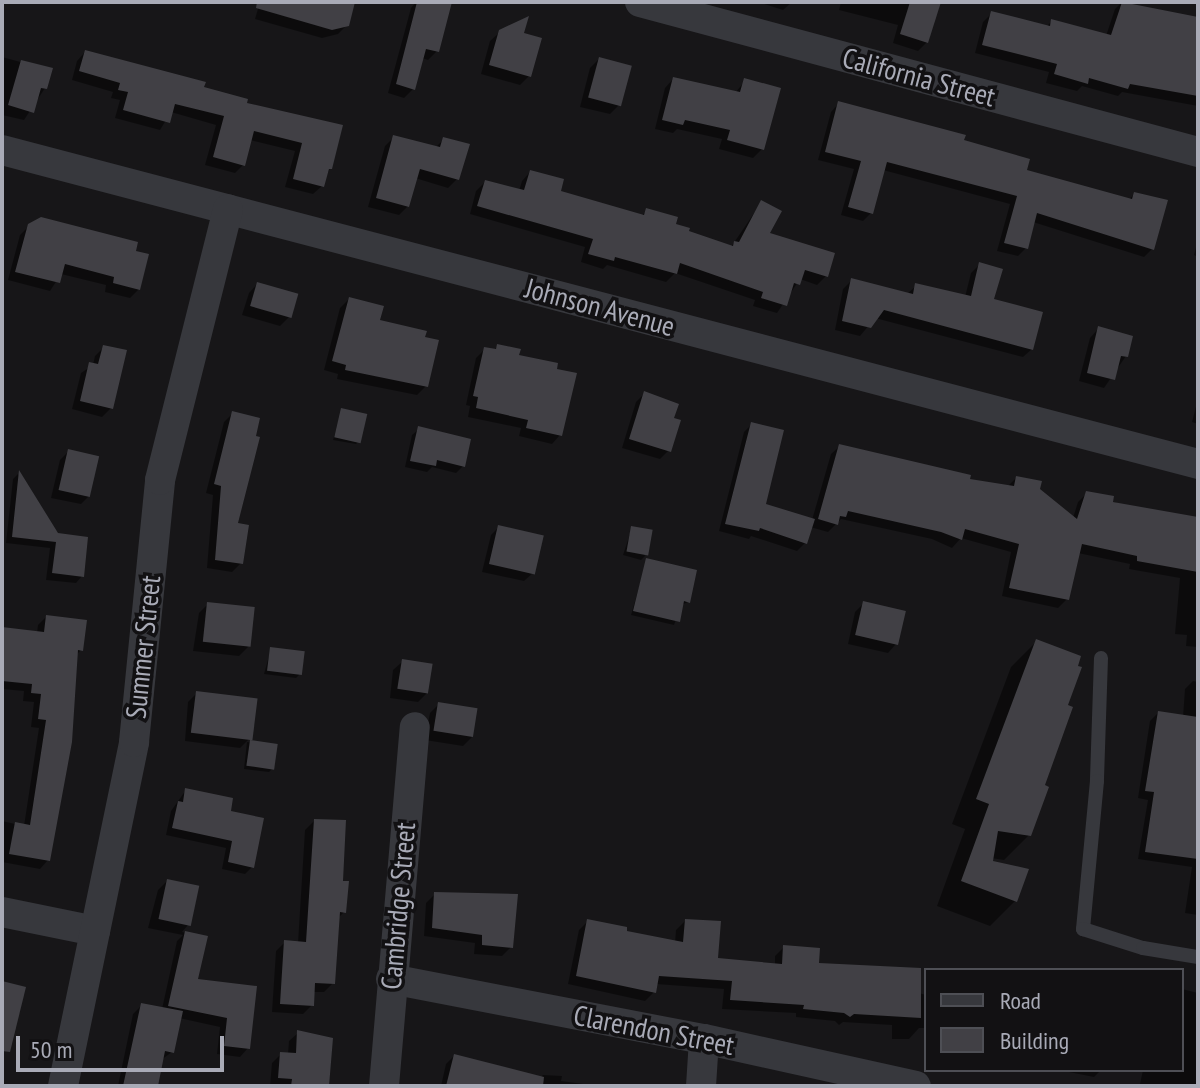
<!DOCTYPE html>
<html>
<head>
<meta charset="utf-8">
<style>
	body { margin:0 }
	#map { position:relative; width:1200px; height:1088px; overflow:hidden; background:#171618; font-family:"PT Sans Narrow",sans-serif }
	div>[style] { position:absolute }
	[style*='--x'] { left:calc(var(--x)*1px); top:calc(var(--y)*1px); width:calc(var(--w)*1px); rotate:calc(var(--a)*1deg) }
	.shadow>* { inset:0; background:#0007 }
	.building>* { inset:0; background:#414045; transform-origin:0 0 }
	.lane>* { height:14px; margin:-7px; padding:0 7px; transform-origin:7px; border-radius:7px; background:#37383d }
	.street>* { height:30px; margin:-15px; padding:0 15px; transform-origin:15px; border-radius:15px; background:#37383d }
	span { translate:-50% -50%; white-space:nowrap; text-align:center; line-height:1.15; -webkit-text-stroke:7px #121113; paint-order:stroke }
	.street-label { font-size:28px; color:#a9abb7 }
	.frame { position:absolute; inset:0; border:4px solid #a9abb7; pointer-events:none }
	.legend { position:absolute; left:924px; top:968px; width:260px; height:104px; box-sizing:border-box; background:#121113; border:2px solid #4e4f55; margin:0; padding:10px 14px; list-style:none; font-size:24px; color:#a9abb7 }
	.legend li { display:flex; align-items:center; gap:16px; height:40px }
	.legend b { width:40px; border:2px solid #4e4f55 }
	.scale { position:absolute; left:16px; top:1036px; width:208px; height:36px; box-sizing:border-box; border:4px solid #a9abb7; border-top:0; padding-left:10px; font-size:24px; line-height:28px; white-space:nowrap; color:#a9abb7; -webkit-text-stroke:6px #121113; paint-order:stroke }
</style>
</head>
<body>
<div id="map">
	<div class="shadow">
		<div style="clip-path:polygon(260px 2px,353px 2px,347px 25px,338px 34px,322px 38px,255px 19px)"></div>
		<div style="clip-path:polygon(416px 2px,432px 2px,437px 51px,428px 60px,422px 58px,413px 89px,404px 98px,388px 93px,411px 8px)"></div>
		<div style="clip-path:polygon(758px 2px,792px 2px,783px 10px)"></div>
		<div style="clip-path:polygon(841px 2px,939px 2px,927px 42px,918px 51px,893px 43px,898px 25px,839px 10px)"></div>
		<div style="clip-path:polygon(1122px 2px,1175px 17px,1198px 19px,1198px 106px,1122px 92px,1118px 96px,1082px 86px,1077px 91px,1046px 83px,1049px 72px,975px 53px,983px 22px,992px 13px,1046px 27px,1052px 21px,1106px 36px,1115px 9px)"></div>
		<div style="clip-path:polygon(500px 32px,521px 34px,529px 76px,520px 85px,481px 74px,490px 41px)"></div>
		<div style="clip-path:polygon(85px 52px,245px 105px,341px 127px,330px 168px,322px 186px,313px 194px,285px 187px,295px 151px,250px 140px,243px 165px,235px 173px,205px 165px,216px 125px,171px 112px,160px 130px,115px 118px,120px 100px,111px 98px,113px 92px,72px 80px,77px 61px)"></div>
		<div style="clip-path:polygon(2px 57px,50px 70px,45px 88px,24px 120px,2px 115px)"></div>
		<div style="clip-path:polygon(599px 59px,619px 105px,610px 114px,580px 107px,590px 68px)"></div>
		<div style="clip-path:polygon(673px 79px,735px 93px,745px 81px,762px 149px,753px 158px,719px 149px,722px 139px,677px 129px,673px 133px,655px 129px,665px 88px)"></div>
		<div style="clip-path:polygon(839px 103px,962px 142px,1025px 172px,1128px 200px,1135px 194px,1152px 249px,1144px 257px,1033px 222px,1026px 248px,1018px 256px,997px 251px,1010px 204px,883px 170px,871px 213px,863px 221px,841px 215px,854px 169px,818px 160px,831px 112px)"></div>
		<div style="clip-path:polygon(394px 137px,435px 148px,444px 139px,457px 179px,448px 188px,415px 178px,408px 206px,399px 215px,368px 207px,385px 146px)"></div>
		<div style="clip-path:polygon(530px 172px,559px 192px,641px 216px,647px 211px,686px 232px,731px 247px,761px 203px,767px 235px,826px 276px,817px 285px,800px 279px,777px 313px,753px 306px,755px 300px,675px 273px,666px 282px,607px 265px,603px 269px,581px 262px,585px 247px,470px 214px,476px 191px,485px 182px,519px 191px,522px 181px)"></div>
		<div style="clip-path:polygon(29px 226px,139px 289px,130px 298px,105px 292px,106px 285px,61px 274px,50px 291px,8px 280px,20px 235px)"></div>
		<div style="clip-path:polygon(1198px 240px,1198px 257px,1194px 255px)"></div>
		<div style="clip-path:polygon(980px 264px,992px 300px,1032px 349px,1023px 357px,875px 318px,860px 336px,835px 330px,843px 289px,852px 280px,907px 294px,916px 286px,965px 297px,971px 273px)"></div>
		<div style="clip-path:polygon(257px 284px,289px 317px,280px 326px,242px 315px,249px 293px)"></div>
		<div style="clip-path:polygon(349px 299px,378px 322px,426px 386px,417px 395px,337px 379px,338px 374px,324px 370px,340px 308px)"></div>
		<div style="clip-path:polygon(1098px 329px,1126px 356px,1104px 388px,1079px 381px,1090px 338px)"></div>
		<div style="clip-path:polygon(498px 346px,517px 356px,560px 435px,552px 444px,519px 436px,521px 428px,468px 417px,470px 406px,466px 405px,476px 358px,485px 349px,493px 351px)"></div>
		<div style="clip-path:polygon(104px 347px,111px 408px,102px 417px,72px 409px,81px 373px,93px 365px,95px 356px)"></div>
		<div style="clip-path:polygon(645px 393px,672px 420px,669px 450px,660px 459px,622px 448px,636px 402px)"></div>
		<div style="clip-path:polygon(1198px 399px,1198px 424px,1192px 422px)"></div>
		<div style="clip-path:polygon(342px 410px,360px 440px,356px 444px,333px 440px)"></div>
		<div style="clip-path:polygon(233px 413px,236px 525px,241px 563px,232px 572px,207px 568px,213px 495px,206px 493px,224px 422px)"></div>
		<div style="clip-path:polygon(752px 424px,763px 505px,812px 520px,831px 454px,840px 446px,967px 481px,1007px 487px,1016px 478px,1038px 490px,1073px 518px,1078px 502px,1087px 493px,1198px 530px,1198px 647px,1186px 646px,1187px 635px,1175px 634px,1180px 578px,1129px 569px,1130px 564px,1078px 553px,1067px 599px,1058px 608px,1002px 596px,1011px 552px,961px 538px,952px 548px,932px 539px,841px 519px,828px 532px,810px 527px,805px 543px,797px 551px,751px 536px,749px 539px,719px 531px,744px 432px)"></div>
		<div style="clip-path:polygon(419px 429px,463px 466px,456px 473px,432px 467px,427px 472px,405px 467px,412px 435px)"></div>
		<div style="clip-path:polygon(69px 451px,90px 495px,81px 504px,51px 498px,60px 460px)"></div>
		<div style="clip-path:polygon(18px 474px,82px 576px,76px 583px,46px 580px,50px 548px,6px 543px,13px 479px)"></div>
		<div style="clip-path:polygon(499px 527px,533px 573px,524px 581px,482px 572px,491px 535px)"></div>
		<div style="clip-path:polygon(632px 528px,645px 556px,641px 560px,623px 555px)"></div>
		<div style="clip-path:polygon(647px 560px,688px 602px,681px 605px,674px 625px,631px 615px)"></div>
		<div style="clip-path:polygon(864px 603px,896px 644px,888px 653px,848px 644px,855px 612px)"></div>
		<div style="clip-path:polygon(208px 604px,248px 647px,239px 656px,193px 651px,199px 613px)"></div>
		<div style="clip-path:polygon(46px 617px,81px 650px,76px 655px,48px 860px,40px 869px,2px 862px,2px 821px,24px 826px,39px 728px,31px 727px,34px 702px,23px 701px,24px 691px,2px 689px,2px 629px,37px 633px,38px 625px)"></div>
		<div style="clip-path:polygon(1036px 642px,1075px 667px,1029px 835px,1004px 860px,991px 858px,1015px 901px,990px 926px,937px 906px,965px 829px,952px 824px,1011px 667px)"></div>
		<div style="clip-path:polygon(271px 649px,300px 674px,296px 678px,264px 674px)"></div>
		<div style="clip-path:polygon(402px 662px,427px 693px,418px 702px,390px 698px,393px 670px)"></div>
		<div style="clip-path:polygon(1193px 681px,1198px 682px,1198px 915px,1185px 913px,1192px 867px,1138px 859px,1148px 800px,1138px 798px,1150px 721px,1158px 713px,1183px 717px,1185px 689px)"></div>
		<div style="clip-path:polygon(197px 693px,249px 739px,240px 748px,185px 741px,188px 702px)"></div>
		<div style="clip-path:polygon(439px 704px,472px 737px,463px 746px,425px 740px,430px 713px)"></div>
		<div style="clip-path:polygon(247px 742px,275px 746px,273px 768px,269px 772px,244px 769px)"></div>
		<div style="clip-path:polygon(186px 790px,229px 812px,252px 867px,245px 874px,222px 869px,226px 848px,166px 835px,171px 811px)"></div>
		<div style="clip-path:polygon(314px 821px,341px 883px,344px 912px,337px 919px,333px 983px,324px 992px,313px 992px,312px 1005px,303px 1014px,272px 1012px,276px 951px,285px 942px,298px 943px,305px 830px)"></div>
		<div style="clip-path:polygon(167px 881px,188px 925px,182px 932px,205px 937px,196px 981px,255px 988px,248px 1048px,240px 1057px,217px 1054px,220px 1027px,179px 1018px,172px 1052px,161px 1060px,156px 1086px,118px 1086px,133px 1014px,142px 1005px,162px 1009px,177px 941px,183px 935px,148px 928px,158px 890px)"></div>
		<div style="clip-path:polygon(435px 894px,511px 947px,502px 956px,474px 954px,475px 943px,424px 936px,426px 903px)"></div>
		<div style="clip-path:polygon(588px 921px,625px 933px,675px 943px,676px 930px,685px 921px,716px 960px,775px 965px,775px 956px,784px 947px,817px 965px,926px 995px,926px 1028px,919px 1028px,909px 1039px,892px 1039px,892px 1025px,843px 1022px,839px 1025px,835px 1021px,796px 1017px,796px 1013px,722px 1009px,724px 989px,656px 984px,654px 992px,645px 1001px,568px 984px,579px 930px)"></div>
		<div style="clip-path:polygon(1182px 989px,1198px 993px,1198px 1086px,1140px 1084px,1143px 1070px,1182px 1070px)"></div>
		<div style="clip-path:polygon(298px 1033px,327px 1086px,270px 1086px,272px 1063px,281px 1054px,288px 1054px,289px 1041px)"></div>
		<div style="clip-path:polygon(454px 1056px,540px 1078px,543px 1075px,562px 1076px,561px 1081px,598px 1086px,441px 1086px,446px 1064px)"></div>
		<div style="clip-path:polygon(1059px 1070px,1101px 1070px,1094px 1077px)"></div>
	</div>
	<div class="building">
		<div style="clip-path:polygon(257px 2px,355px 2px,349px 26px,332px 30px,256px 8px)"></div>
		<div style="clip-path:polygon(417px 2px,452px 2px,439px 52px,426px 49px,415px 90px,396px 84px)"></div>
		<div style="clip-path:polygon(910px 2px,941px 2px,928px 43px,900px 34px)"></div>
		<div style="clip-path:polygon(1122px 2px,1198px 17px,1198px 96px,1130px 84px,1128px 89px,1089px 78px,1088px 84px,1054px 74px,1057px 64px,982px 45px,991px 11px,1050px 26px,1051px 19px,1111px 35px)"></div>
		<div style="clip-path:polygon(529px 16px,524px 33px,542px 38px,531px 77px,489px 65px,499px 30px)"></div>
		<div style="clip-path:polygon(85px 50px,206px 82px,204px 87px,248px 99px,247px 103px,343px 125px,332px 169px,329px 169px,324px 187px,293px 179px,302px 143px,254px 131px,245px 166px,213px 157px,224px 116px,175px 104px,170px 123px,123px 110px,128px 92px,118px 90px,120px 83px,79px 71px)"></div>
		<div style="left:599px;top:57px;width:34px;height:42px;rotate:15deg"></div>
		<div style="clip-path:polygon(21px 60px,53px 68px,47px 89px,41px 88px,34px 113px,8px 105px)"></div>
		<div style="clip-path:polygon(673px 77px,740px 92px,744px 78px,781px 88px,764px 150px,727px 140px,730px 130px,685px 120px,683px 125px,662px 120px)"></div>
		<div style="clip-path:polygon(838px 101px,966px 135px,964px 140px,1030px 159px,1027px 170px,1132px 199px,1134px 192px,1168px 200px,1154px 250px,1037px 213px,1028px 249px,1004px 243px,1017px 196px,887px 162px,873px 214px,848px 207px,861px 161px,825px 152px)"></div>
		<div style="clip-path:polygon(393px 135px,440px 147px,443px 137px,470px 144px,459px 180px,420px 169px,409px 207px,376px 198px)"></div>
		<div style="clip-path:polygon(530px 170px,564px 179px,561px 191px,644px 215px,646px 208px,678px 217px,676px 224px,690px 228px,689px 231px,733px 246px,734px 241px,739px 242px,761px 200px,782px 211px,770px 233px,835px 253px,828px 277px,805px 270px,800px 285px,794px 283px,787px 306px,761px 298px,763px 292px,680px 263px,677px 274px,615px 257px,614px 261px,588px 254px,593px 239px,477px 206px,485px 180px,524px 190px)"></div>
		<div style="clip-path:polygon(41px 217px,138px 242px,136px 251px,149px 254px,140px 290px,113px 283px,114px 277px,65px 264px,60px 283px,15px 272px,28px 224px)"></div>
		<div style="clip-path:polygon(979px 262px,1003px 269px,994px 299px,1043px 312px,1033px 350px,884px 310px,871px 328px,842px 321px,851px 278px,913px 294px,915px 283px,971px 296px)"></div>
		<div style="left:257px;top:282px;width:43px;height:25px;rotate:16deg"></div>
		<div style="clip-path:polygon(349px 297px,384px 306px,380px 320px,427px 331px,425px 337px,439px 340px,428px 387px,345px 370px,346px 365px,332px 361px)"></div>
		<div style="clip-path:polygon(1098px 326px,1133px 336px,1128px 357px,1121px 356px,1115px 380px,1087px 373px)"></div>
		<div style="clip-path:polygon(497px 344px,521px 349px,519px 355px,558px 363px,557px 369px,577px 373px,562px 436px,526px 428px,528px 420px,476px 408px,478px 397px,473px 396px,484px 347px,496px 349px)"></div>
		<div style="clip-path:polygon(103px 345px,127px 350px,113px 409px,80px 401px,89px 362px,98px 364px)"></div>
		<div style="clip-path:polygon(644px 391px,679px 404px,674px 418px,681px 420px,671px 452px,629px 439px)"></div>
		<div style="left:341px;top:408px;width:27px;height:30px;rotate:13deg"></div>
		<div style="clip-path:polygon(232px 411px,260px 418px,256px 436px,260px 437px,238px 523px,249px 525px,243px 564px,215px 560px,221px 486px,214px 484px)"></div>
		<div style="clip-path:polygon(751px 422px,784px 430px,766px 504px,815px 519px,807px 544px,760px 528px,759px 531px,725px 524px)"></div>
		<div style="clip-path:polygon(418px 426px,471px 439px,465px 467px,437px 460px,436px 466px,410px 461px)"></div>
		<div style="clip-path:polygon(839px 444px,971px 475px,970px 479px,1014px 486px,1016px 476px,1042px 481px,1040px 489px,1077px 519px,1086px 491px,1114px 496px,1113px 502px,1198px 517px,1198px 572px,1137px 561px,1137px 556px,1082px 544px,1069px 600px,1009px 588px,1019px 544px,965px 529px,962px 540px,941px 532px,848px 511px,846px 517px,840px 516px,838px 525px,818px 519px)"></div>
		<div style="left:68px;top:449px;width:32px;height:42px;rotate:13deg"></div>
		<div style="clip-path:polygon(19px 470px,58px 533px,88px 537px,84px 577px,52px 573px,56px 542px,12px 537px)"></div>
		<div style="left:498px;top:525px;width:47px;height:40px;rotate:13deg"></div>
		<div style="left:631px;top:526px;width:22px;height:26px;rotate:10deg"></div>
		<div style="clip-path:polygon(646px 558px,697px 570px,690px 603px,684px 601px,680px 622px,633px 611px)"></div>
		<div style="left:863px;top:601px;width:44px;height:35px;rotate:13deg"></div>
		<div style="left:207px;top:602px;width:48px;height:40px;rotate:6deg"></div>
		<div style="clip-path:polygon(46px 615px,87px 620px,83px 651px,78px 650px,72px 742px,50px 861px,9px 854px,15px 822px,30px 825px,46px 720px,38px 719px,41px 694px,31px 693px,32px 684px,2px 681px,2px 627px,44px 632px)"></div>
		<div style="clip-path:polygon(1036px 639px,1081px 656px,1078px 666px,1082px 667px,1068px 705px,1073px 707px,1045px 785px,1049px 787px,1031px 836px,998px 831px,993px 861px,1029px 869px,1017px 902px,961px 881px,989px 804px,976px 799px)"></div>
		<div style="left:270px;top:647px;width:35px;height:24px;rotate:7deg"></div>
		<div style="left:402px;top:659px;width:31px;height:30px;rotate:9deg"></div>
		<div style="left:196px;top:691px;width:62px;height:42px;rotate:7deg"></div>
		<div style="left:438px;top:702px;width:40px;height:29px;rotate:9deg"></div>
		<div style="clip-path:polygon(1158px 711px,1198px 717px,1198px 859px,1145px 852px,1154px 792px,1145px 791px)"></div>
		<div style="left:250px;top:740px;width:28px;height:26px;rotate:8deg"></div>
		<div style="clip-path:polygon(185px 788px,233px 798px,231px 811px,264px 818px,254px 868px,228px 862px,232px 841px,172px 828px,178px 801px,183px 802px)"></div>
		<div style="clip-path:polygon(314px 819px,346px 820px,343px 881px,349px 881px,346px 913px,340px 912px,335px 984px,315px 983px,314px 1006px,280px 1004px,284px 940px,306px 942px)"></div>
		<div style="left:167px;top:879px;width:33px;height:41px;rotate:12deg"></div>
		<div style="clip-path:polygon(434px 892px,518px 894px,513px 948px,482px 945px,482px 935px,432px 928px)"></div>
		<div style="clip-path:polygon(587px 919px,627px 927px,627px 931px,683px 942px,685px 919px,721px 921px,718px 958px,782px 964px,783px 945px,820px 948px,819px 963px,921px 968px,921px 1018px,854px 1014px,850px 1017px,844px 1013px,803px 1009px,804px 1005px,730px 1000px,732px 981px,659px 976px,656px 993px,576px 976px)"></div>
		<div style="clip-path:polygon(185px 931px,208px 936px,198px 979px,257px 986px,250px 1049px,224px 1046px,227px 1018px,168px 1006px)"></div>
		<div style="clip-path:polygon(2px 981px,26px 987px,10px 1052px,2px 1051px)"></div>
		<div style="clip-path:polygon(141px 1003px,183px 1011px,174px 1053px,165px 1051px,158px 1086px,123px 1086px)"></div>
		<div style="clip-path:polygon(297px 1030px,333px 1038px,329px 1086px,291px 1086px,292px 1079px,278px 1078px,280px 1052px,296px 1053px)"></div>
		<div style="clip-path:polygon(454px 1054px,544px 1077px,543px 1086px,446px 1086px)"></div>
	</div>
	<div class="lane">
		<div style="--x:1101;--y:658;--w:123;--a:91.9"></div>
		<div style="--x:1097;--y:781;--w:149;--a:95.4"></div>
		<div style="--x:1083;--y:929;--w:63;--a:17.6"></div>
		<div style="--x:1143;--y:948;--w:56;--a:9.3"></div>
	</div>
	<div class="street">
		<div style="--x:640;--y:2;--w:578;--a:15.05"></div>
		<div style="--x:2;--y:150;--w:1237;--a:14.71"></div>
		<div style="--x:2;--y:912;--w:95;--a:11.5"></div>
		<div style="--x:391;--y:979;--w:319;--a:10.9"></div>
		<div style="--x:704;--y:1039;--w:217;--a:12.5"></div>
		<div style="--x:63;--y:1086;--w:351;--a:-78.3"></div>
		<div style="--x:134;--y:742;--w:263;--a:-84.3"></div>
		<div style="--x:160;--y:480;--w:279;--a:-75.9"></div>
		<div style="--x:384;--y:1086;--w:360;--a:-85.1"></div>
		<div style="--x:701;--y:1086;--w:47;--a:-86.3"></div>
	</div>
	<div class="street-label">
		<span style="left:919px;top:77px;rotate:15deg">California Street</span>
		<span style="left:600px;top:307px;rotate:15deg">Johnson Avenue</span>
		<span style="left:143px;top:647px;rotate:-84deg">Summer Street</span>
		<span style="left:398px;top:906px;rotate:-85deg">Cambridge Street</span>
		<span style="left:654px;top:1030px;rotate:11deg">Clarendon Street</span>
	</div>
	<div class="frame"></div>
	<ul class="legend">
	<li><b style="height:10px;background:#37383d"></b>Road</li>
	<li><b style="height:22px;background:#414045"></b>Building</li>
	</ul>
	<div class="scale">50 m</div>
</div>
</body>
</html>
